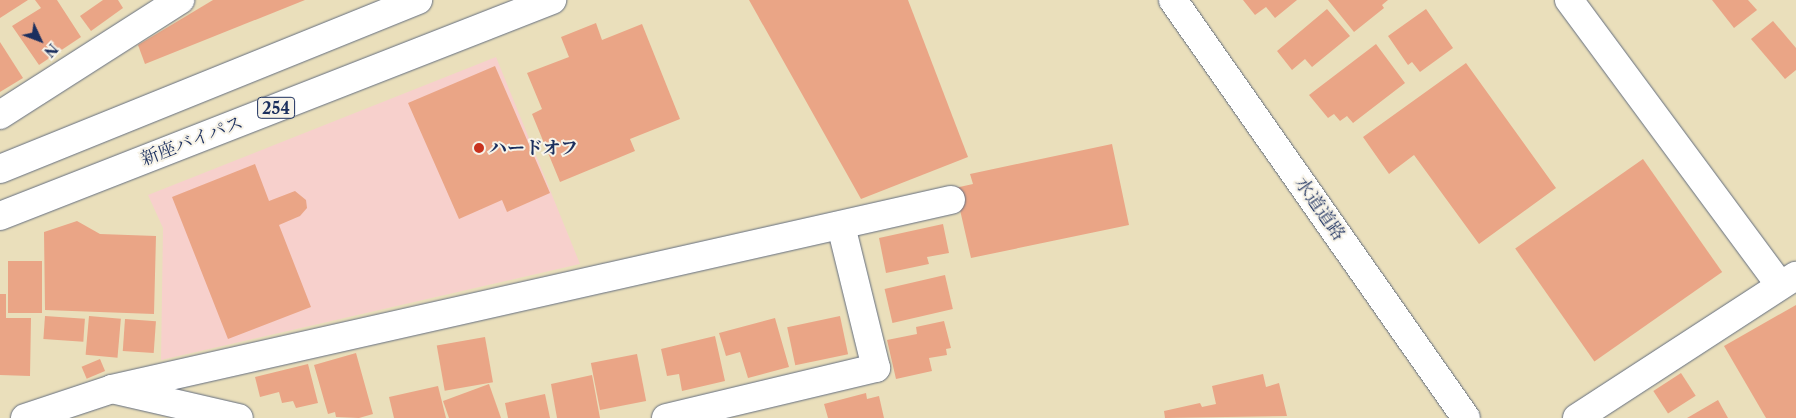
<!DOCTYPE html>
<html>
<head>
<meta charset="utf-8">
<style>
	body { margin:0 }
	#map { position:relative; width:1796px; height:418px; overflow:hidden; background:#eadfbb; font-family:"Libre Caslon Text","Noto Serif JP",serif }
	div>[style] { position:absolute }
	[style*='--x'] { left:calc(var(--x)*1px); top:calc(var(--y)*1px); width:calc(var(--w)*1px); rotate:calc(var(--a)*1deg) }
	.built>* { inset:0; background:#f7d0cc }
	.building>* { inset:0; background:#eaa586; transform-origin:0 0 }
	.roads { filter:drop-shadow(0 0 1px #636d7f) drop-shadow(0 0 1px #636d7f) }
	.minor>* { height:28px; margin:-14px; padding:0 14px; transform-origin:14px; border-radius:14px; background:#fff }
	.highway>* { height:28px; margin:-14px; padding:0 14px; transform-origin:14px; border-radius:14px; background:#fff }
	.dots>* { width:14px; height:14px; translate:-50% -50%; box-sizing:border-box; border:2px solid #f7f3e8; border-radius:50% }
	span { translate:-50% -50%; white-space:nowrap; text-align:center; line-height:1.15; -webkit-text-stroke:4px #f7f3e8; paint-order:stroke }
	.shield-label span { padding:1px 4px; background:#f7f3e8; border:1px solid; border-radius:4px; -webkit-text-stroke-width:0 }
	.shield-label { font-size:16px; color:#1b2f5e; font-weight:700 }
	.street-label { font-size:18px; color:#1b2f5e }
	.poi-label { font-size:18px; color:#1b2f5e; font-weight:700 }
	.left { translate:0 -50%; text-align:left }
	.north { position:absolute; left:15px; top:15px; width:50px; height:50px; -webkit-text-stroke:4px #f7f3e8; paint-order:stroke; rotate:133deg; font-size:14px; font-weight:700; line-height:20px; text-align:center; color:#1b2f5e }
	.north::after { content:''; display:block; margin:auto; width:18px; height:22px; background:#1b2f5e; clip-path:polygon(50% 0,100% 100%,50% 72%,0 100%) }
</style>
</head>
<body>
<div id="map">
	<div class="built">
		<div style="clip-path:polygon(496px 57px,580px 264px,161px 360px,163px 228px,148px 195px)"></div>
	</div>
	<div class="building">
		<div style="clip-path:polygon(0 0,28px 0,0 18px)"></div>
		<div style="clip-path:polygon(35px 0,57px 0,81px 37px,39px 65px,12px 26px,41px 8px)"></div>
		<div style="clip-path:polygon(103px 0,118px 0,123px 8px,91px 31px,80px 16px)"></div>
		<div style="clip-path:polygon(213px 0,305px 0,145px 64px,138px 45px)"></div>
		<div style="clip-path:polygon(749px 0,908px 0,968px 157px,861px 199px)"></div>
		<div style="clip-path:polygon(1243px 0,1297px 0,1275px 18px,1266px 7px,1255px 15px)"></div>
		<div style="clip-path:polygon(1328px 0,1388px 0,1382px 5px,1384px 8px,1354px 32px)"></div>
		<div style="clip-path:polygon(1712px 0,1748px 0,1757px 10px,1734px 28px)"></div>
		<div style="clip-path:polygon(1327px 9px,1350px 36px,1312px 67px,1305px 59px,1292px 70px,1277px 51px)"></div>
		<div style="clip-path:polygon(1426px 9px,1453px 48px,1420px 72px,1412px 62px,1408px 65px,1388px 36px)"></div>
		<div style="clip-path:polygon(1773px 21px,1796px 48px,1796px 70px,1785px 79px,1751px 39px)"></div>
		<div style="clip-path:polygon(596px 23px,602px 40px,642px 24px,680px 119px,630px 139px,635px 151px,560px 182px,532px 114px,542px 109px,527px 73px,569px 57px,561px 37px)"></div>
		<div style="clip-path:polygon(0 42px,23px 78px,0 92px)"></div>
		<div style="clip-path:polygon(1376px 44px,1405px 83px,1353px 123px,1347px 116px,1340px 121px,1334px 114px,1328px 118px,1309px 95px)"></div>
		<div style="clip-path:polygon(1466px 63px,1556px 188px,1479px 244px,1414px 155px,1389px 174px,1363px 137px)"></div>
		<div style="clip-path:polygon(495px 66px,550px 193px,507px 212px,502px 200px,459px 219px,408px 103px)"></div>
		<div style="clip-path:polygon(1112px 144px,1129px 225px,971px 258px,955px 188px,973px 184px,970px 174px)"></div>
		<div style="left:1643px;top:159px;width:138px;height:156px;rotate:55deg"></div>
		<div style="clip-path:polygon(255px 164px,269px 201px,295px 191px,306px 200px,307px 208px,300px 216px,279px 225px,311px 307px,228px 339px,172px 197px)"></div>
		<div style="clip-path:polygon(77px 221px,100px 234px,156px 236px,154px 314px,45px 310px,44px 232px)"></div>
		<div style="clip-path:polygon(943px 224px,949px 253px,927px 257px,929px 264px,886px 273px,879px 238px)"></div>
		<div style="left:8px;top:261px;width:34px;height:52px"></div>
		<div style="left:945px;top:275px;width:35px;height:62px;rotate:77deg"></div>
		<div style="clip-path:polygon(0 294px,6px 294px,6px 318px,31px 318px,30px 376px,0 375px)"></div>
		<div style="clip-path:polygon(1796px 305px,1796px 418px,1766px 418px,1724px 346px)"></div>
		<div style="left:45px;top:316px;width:40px;height:23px;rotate:4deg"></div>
		<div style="left:89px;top:316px;width:32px;height:39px;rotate:5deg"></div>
		<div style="left:840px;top:316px;width:39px;height:54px;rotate:78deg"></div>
		<div style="clip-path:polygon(775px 318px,789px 367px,748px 378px,740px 352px,726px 356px,719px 333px)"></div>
		<div style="left:125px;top:319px;width:31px;height:32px;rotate:4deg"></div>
		<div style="clip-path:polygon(944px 321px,951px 348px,946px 349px,947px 355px,929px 358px,932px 371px,896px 379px,887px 340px,917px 334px,916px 327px)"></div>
		<div style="clip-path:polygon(715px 336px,725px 381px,682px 391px,679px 374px,667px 376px,661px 349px)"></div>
		<div style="left:485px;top:337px;width:46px;height:49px;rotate:80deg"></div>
		<div style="clip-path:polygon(356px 353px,373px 414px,359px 418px,336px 417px,335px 412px,328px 414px,314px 365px)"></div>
		<div style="left:637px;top:354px;width:48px;height:47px;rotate:79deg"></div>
		<div style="left:100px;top:359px;width:13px;height:20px;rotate:67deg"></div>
		<div style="clip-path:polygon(308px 364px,318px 403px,296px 408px,293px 401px,282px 403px,279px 392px,260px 397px,255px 377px)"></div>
		<div style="left:1681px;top:373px;width:27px;height:33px;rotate:57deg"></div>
		<div style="clip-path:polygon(1263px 374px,1266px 387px,1279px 383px,1287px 416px,1165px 418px,1164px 411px,1200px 403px,1202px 407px,1216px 404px,1212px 386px)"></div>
		<div style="clip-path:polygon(592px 375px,600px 418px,557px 418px,551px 384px)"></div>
		<div style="clip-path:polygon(489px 384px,501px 418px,449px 418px,443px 401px)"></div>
		<div style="clip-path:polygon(438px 386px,446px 418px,394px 418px,389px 397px)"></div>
		<div style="clip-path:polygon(866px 393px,867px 399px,879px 396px,884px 418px,828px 418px,824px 404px)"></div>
		<div style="clip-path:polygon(545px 394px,550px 418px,508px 418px,505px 403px)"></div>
		<div style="clip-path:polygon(1718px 400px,1728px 418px,1687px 418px)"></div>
	</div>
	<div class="roads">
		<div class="minor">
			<div style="--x:1173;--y:0;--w:510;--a:54.97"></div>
			<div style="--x:1569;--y:0;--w:355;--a:53.5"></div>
			<div style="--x:0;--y:115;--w:214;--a:-32.6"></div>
			<div style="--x:112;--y:389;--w:860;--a:-12.7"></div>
			<div style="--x:25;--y:418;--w:92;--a:-18.4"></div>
			<div style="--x:112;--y:389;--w:130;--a:12.9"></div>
			<div style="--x:666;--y:418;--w:216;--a:-13.4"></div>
			<div style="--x:876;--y:368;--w:147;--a:-103.8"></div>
			<div style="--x:1577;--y:418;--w:261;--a:-33"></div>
		</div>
		<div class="highway">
			<div style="--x:0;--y:169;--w:451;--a:-22"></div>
			<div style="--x:0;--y:216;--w:593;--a:-21.37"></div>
		</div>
	</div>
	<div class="dots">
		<div style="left:479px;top:148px;background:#c8321e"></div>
	</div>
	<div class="shield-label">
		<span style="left:276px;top:108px">254</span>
	</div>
	<div class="street-label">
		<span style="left:192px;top:141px;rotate:-21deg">新座バイパス</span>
		<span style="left:1320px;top:209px;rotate:55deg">水道道路</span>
	</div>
	<div class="poi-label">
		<span class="left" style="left:489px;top:148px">ハードオフ</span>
	</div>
	<div class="north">N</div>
</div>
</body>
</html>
